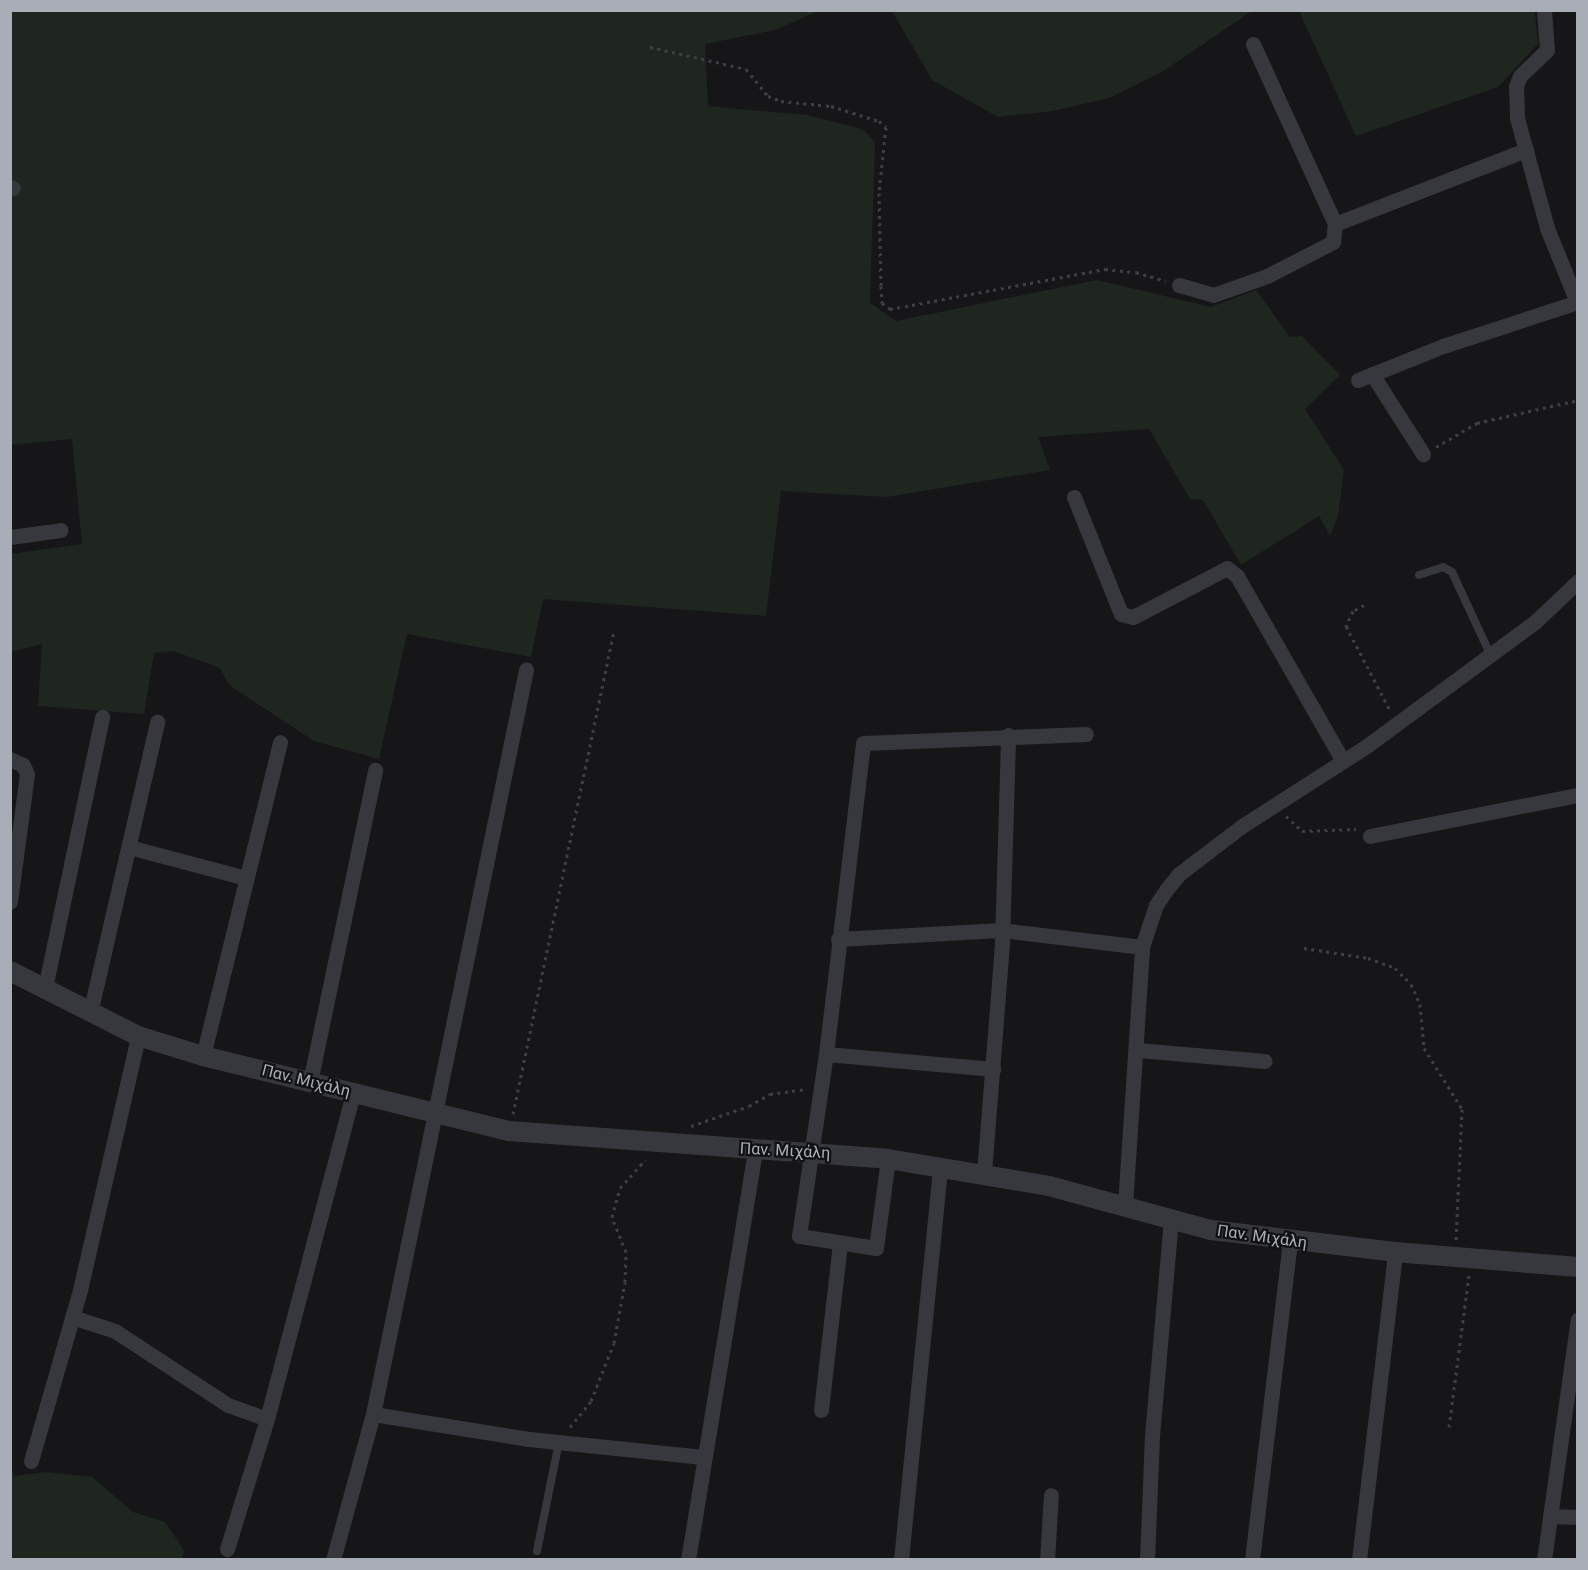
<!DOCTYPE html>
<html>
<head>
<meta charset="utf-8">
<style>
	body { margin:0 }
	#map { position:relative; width:1588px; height:1570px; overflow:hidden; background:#161618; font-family:Roboto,sans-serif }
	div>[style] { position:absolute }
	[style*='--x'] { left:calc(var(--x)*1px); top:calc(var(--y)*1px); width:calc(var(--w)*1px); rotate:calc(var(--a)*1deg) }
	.green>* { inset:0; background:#1e261f }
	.path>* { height:3px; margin-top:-1.5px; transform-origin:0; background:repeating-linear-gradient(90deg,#3d3f44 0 3px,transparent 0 7.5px) }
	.service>* { height:8px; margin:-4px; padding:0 4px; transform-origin:4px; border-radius:4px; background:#37383d }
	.minor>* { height:15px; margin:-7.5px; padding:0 7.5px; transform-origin:7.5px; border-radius:7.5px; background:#37383d }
	.tertiary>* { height:20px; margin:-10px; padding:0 10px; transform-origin:10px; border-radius:10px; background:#37383d }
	span { translate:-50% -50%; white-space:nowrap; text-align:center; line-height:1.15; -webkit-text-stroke:4.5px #111113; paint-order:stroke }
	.street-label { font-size:16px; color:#a8adb8 }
	.frame { position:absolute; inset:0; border:12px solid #a8adb8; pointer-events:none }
</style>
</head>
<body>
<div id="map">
	<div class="green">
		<div style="clip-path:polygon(11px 11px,818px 11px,775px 30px,705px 44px,708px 106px,806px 115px,862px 129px,875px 142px,870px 303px,896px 321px,1097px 280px,1211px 307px,1256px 290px,1290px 337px,1302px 336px,1340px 375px,1305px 409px,1344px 470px,1338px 516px,1330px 536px,1319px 516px,1241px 565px,1203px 500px,1190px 499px,1149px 429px,1038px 437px,1050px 470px,887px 497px,781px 491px,766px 616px,543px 599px,531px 657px,407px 634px,379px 759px,314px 741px,229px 685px,220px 668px,173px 651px,154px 653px,144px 714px,38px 706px,42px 644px,11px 652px,11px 554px,82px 544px,72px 439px,11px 445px)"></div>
		<div style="clip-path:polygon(892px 11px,1252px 11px,1162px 72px,1109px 98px,1053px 111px,998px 117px,932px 80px)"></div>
		<div style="clip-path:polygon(1299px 11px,1535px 11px,1538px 44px,1498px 87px,1356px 136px)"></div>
		<div style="clip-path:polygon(11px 1468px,14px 1476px,46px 1472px,92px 1477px,133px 1512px,165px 1522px,184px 1550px,182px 1559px,11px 1559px)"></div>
	</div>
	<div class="path">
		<div style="--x:650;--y:47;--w:98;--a:12.9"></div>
		<div style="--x:746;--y:69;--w:35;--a:51"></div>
		<div style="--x:768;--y:96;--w:14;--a:21"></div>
		<div style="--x:781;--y:101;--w:50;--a:5.7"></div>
		<div style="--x:831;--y:106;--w:50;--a:17.4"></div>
		<div style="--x:879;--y:121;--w:9;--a:41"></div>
		<div style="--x:886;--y:127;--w:66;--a:96.1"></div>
		<div style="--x:879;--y:193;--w:93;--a:88.8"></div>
		<div style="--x:881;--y:286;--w:17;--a:87"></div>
		<div style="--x:882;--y:303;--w:10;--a:37"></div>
		<div style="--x:890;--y:309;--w:219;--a:-10.5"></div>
		<div style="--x:1105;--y:269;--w:31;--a:6"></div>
		<div style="--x:1136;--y:272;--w:31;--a:17"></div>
		<div style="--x:1436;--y:447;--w:48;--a:-30.3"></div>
		<div style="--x:1477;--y:423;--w:104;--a:-12.8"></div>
		<div style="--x:1364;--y:605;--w:13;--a:151"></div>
		<div style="--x:1353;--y:611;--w:17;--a:115"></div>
		<div style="--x:1346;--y:626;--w:95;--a:62.4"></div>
		<div style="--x:1286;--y:816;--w:22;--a:43"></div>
		<div style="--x:1302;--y:831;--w:54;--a:-2.1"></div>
		<div style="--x:1304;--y:948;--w:65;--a:8.9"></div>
		<div style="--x:1368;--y:958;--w:29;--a:20"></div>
		<div style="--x:1395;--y:968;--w:23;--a:45"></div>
		<div style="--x:1411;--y:984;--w:22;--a:66"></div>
		<div style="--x:1420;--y:1004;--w:44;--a:84.8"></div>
		<div style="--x:1424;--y:1048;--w:72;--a:58.1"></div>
		<div style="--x:1462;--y:1109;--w:131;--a:92.6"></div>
		<div style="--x:513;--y:1114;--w:495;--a:-78.2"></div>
		<div style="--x:691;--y:1126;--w:61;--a:-19"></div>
		<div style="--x:749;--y:1106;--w:24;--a:-30"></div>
		<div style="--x:770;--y:1094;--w:35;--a:-8"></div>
		<div style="--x:570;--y:1427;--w:33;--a:-51"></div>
		<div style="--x:591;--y:1401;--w:62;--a:-68.4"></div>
		<div style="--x:614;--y:1343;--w:62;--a:-79.8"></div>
		<div style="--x:625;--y:1282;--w:30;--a:-88"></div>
		<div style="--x:626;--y:1252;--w:38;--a:-112"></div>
		<div style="--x:612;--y:1217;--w:30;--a:-75"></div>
		<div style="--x:620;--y:1188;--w:38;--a:-48"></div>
		<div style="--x:1449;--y:1427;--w:153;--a:-82.5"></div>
	</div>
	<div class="service">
		<div style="--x:1419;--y:575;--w:25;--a:-18"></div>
		<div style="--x:1443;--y:567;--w:10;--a:29"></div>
		<div style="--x:1452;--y:572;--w:90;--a:65.1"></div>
		<div style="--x:537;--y:1551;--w:111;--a:-78.6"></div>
	</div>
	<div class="minor">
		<div style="--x:1544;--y:10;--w:40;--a:85.7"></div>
		<div style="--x:1547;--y:50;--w:37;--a:136"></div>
		<div style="--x:1520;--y:76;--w:11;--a:112"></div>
		<div style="--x:1516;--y:86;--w:32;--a:88"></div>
		<div style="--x:1517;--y:118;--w:114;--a:74.7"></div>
		<div style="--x:1547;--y:228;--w:80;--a:67.9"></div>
		<div style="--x:1253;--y:44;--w:198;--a:65.5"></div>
		<div style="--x:10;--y:187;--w:3;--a:18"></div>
		<div style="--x:1179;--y:285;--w:35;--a:16"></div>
		<div style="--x:1213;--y:295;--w:57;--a:-19.4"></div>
		<div style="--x:1267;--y:276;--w:74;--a:-27.3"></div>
		<div style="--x:1333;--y:242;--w:18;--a:-84"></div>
		<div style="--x:1335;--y:224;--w:205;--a:-21.2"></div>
		<div style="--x:1372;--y:374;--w:95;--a:57.5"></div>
		<div style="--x:1358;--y:380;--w:92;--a:-21.8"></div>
		<div style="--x:1443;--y:346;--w:142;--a:-18.1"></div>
		<div style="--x:1074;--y:497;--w:126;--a:68.1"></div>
		<div style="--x:1121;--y:614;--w:12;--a:14"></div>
		<div style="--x:1133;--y:617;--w:106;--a:-27.5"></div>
		<div style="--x:1227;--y:568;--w:13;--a:39"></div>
		<div style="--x:1237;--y:576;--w:213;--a:60.2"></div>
		<div style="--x:10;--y:537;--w:51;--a:-7.8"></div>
		<div style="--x:10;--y:759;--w:14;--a:25"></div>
		<div style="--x:23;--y:765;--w:10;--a:66"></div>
		<div style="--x:27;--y:774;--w:129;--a:97.6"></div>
		<div style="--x:1370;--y:836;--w:212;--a:-11.2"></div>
		<div style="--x:129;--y:847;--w:121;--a:14.8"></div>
		<div style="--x:838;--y:939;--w:163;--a:-3.2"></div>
		<div style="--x:1001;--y:930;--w:142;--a:6.9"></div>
		<div style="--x:45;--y:988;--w:277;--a:-78.1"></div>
		<div style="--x:90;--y:1013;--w:299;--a:-77"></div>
		<div style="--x:1138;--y:1050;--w:127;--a:5"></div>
		<div style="--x:826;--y:1054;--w:168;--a:5.1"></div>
		<div style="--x:203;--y:1056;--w:323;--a:-76.2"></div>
		<div style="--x:310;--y:1082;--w:319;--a:-78.2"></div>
		<div style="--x:888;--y:1159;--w:90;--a:97.7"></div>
		<div style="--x:876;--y:1248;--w:78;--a:-171.1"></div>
		<div style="--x:799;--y:1236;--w:184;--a:-81.6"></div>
		<div style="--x:826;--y:1054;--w:313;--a:-83.2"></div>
		<div style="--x:863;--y:743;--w:223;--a:-2.3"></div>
		<div style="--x:984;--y:1173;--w:232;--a:-85.5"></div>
		<div style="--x:1002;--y:942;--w:207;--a:-88.3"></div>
		<div style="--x:1125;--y:1205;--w:259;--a:-86.2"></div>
		<div style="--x:1142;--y:947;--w:44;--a:-71.6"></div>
		<div style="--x:1156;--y:905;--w:18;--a:-56"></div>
		<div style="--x:1166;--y:890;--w:21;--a:-51"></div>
		<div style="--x:1179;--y:874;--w:79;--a:-37.3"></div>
		<div style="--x:1242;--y:826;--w:150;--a:-32.7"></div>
		<div style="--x:1368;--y:745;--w:207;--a:-36.4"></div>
		<div style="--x:1535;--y:622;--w:59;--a:-43.6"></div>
		<div style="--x:72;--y:1317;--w:45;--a:18"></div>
		<div style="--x:115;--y:1331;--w:135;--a:33.2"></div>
		<div style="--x:228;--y:1405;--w:41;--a:19.7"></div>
		<div style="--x:821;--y:1410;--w:168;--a:-83.5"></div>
		<div style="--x:373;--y:1414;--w:158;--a:9.1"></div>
		<div style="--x:529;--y:1439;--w:175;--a:5.9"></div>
		<div style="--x:31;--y:1461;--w:178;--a:-74"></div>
		<div style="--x:80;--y:1290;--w:261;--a:-77.1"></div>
		<div style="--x:1550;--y:1516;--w:28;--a:2"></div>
		<div style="--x:227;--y:1549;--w:136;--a:-72.9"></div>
		<div style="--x:267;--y:1419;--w:337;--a:-75.2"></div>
		<div style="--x:333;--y:1560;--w:151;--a:-74.7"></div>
		<div style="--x:373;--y:1414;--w:760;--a:-78.38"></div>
		<div style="--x:688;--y:1560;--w:414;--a:-80.7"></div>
		<div style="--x:901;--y:1560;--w:395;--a:-84.3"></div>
		<div style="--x:1047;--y:1560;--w:65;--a:-86.5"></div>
		<div style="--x:1147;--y:1560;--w:124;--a:-87.7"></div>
		<div style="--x:1152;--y:1436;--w:218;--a:-85"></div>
		<div style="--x:1252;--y:1560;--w:321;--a:-83.2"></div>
		<div style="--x:1359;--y:1560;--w:310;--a:-83.3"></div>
		<div style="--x:1544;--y:1560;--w:243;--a:-82"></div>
	</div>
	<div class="tertiary">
		<div style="--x:10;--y:971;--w:144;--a:26.9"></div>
		<div style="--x:138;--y:1036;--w:68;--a:17.1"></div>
		<div style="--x:203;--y:1056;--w:315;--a:13.8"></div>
		<div style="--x:509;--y:1131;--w:380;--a:4.2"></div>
		<div style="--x:888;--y:1159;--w:163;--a:9.5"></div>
		<div style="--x:1049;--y:1186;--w:168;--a:15.2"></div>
		<div style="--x:1211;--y:1230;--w:185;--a:6.8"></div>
		<div style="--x:1395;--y:1252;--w:184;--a:4.7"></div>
	</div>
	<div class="street-label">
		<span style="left:306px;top:1081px;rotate:14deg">Παν. Μιχάλη</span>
		<span style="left:785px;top:1151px;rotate:3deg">Παν. Μιχάλη</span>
		<span style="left:1262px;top:1237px;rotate:8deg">Παν. Μιχάλη</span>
	</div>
	<div class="frame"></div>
</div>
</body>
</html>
